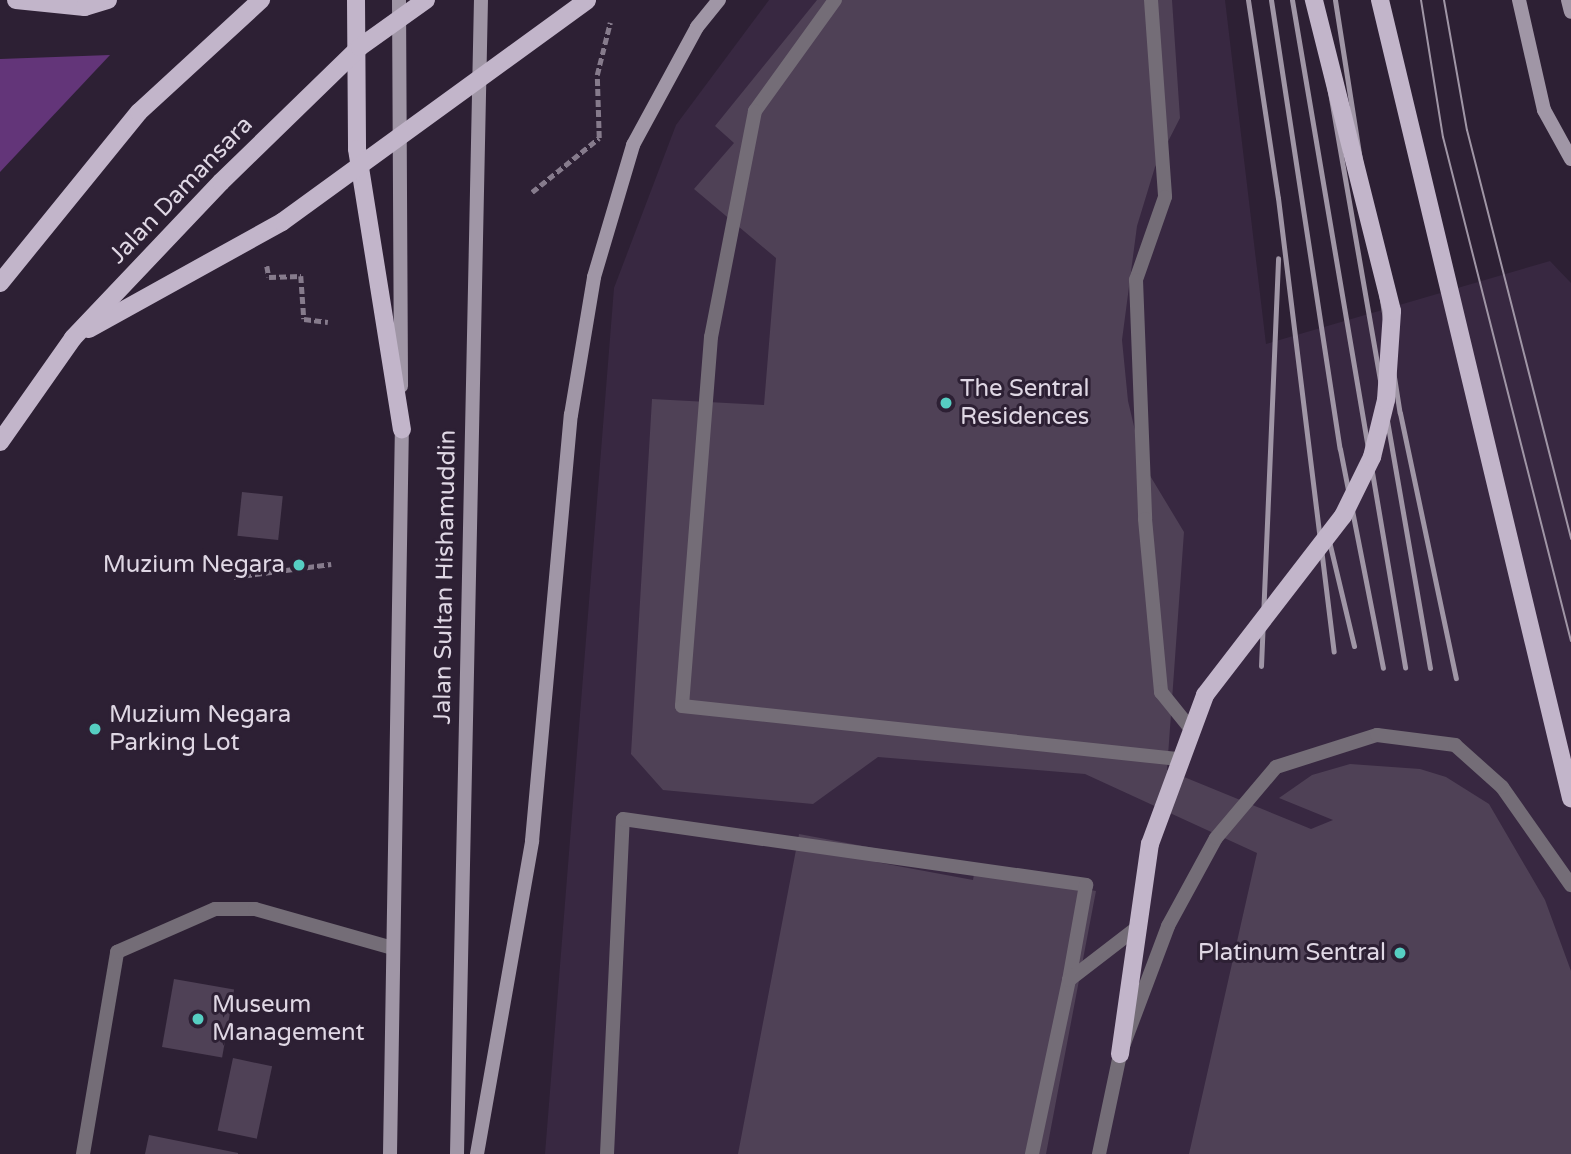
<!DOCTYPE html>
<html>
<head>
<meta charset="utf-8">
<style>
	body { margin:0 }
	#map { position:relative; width:1571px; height:1154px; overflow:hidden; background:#2d2034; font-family:"Varela Round",sans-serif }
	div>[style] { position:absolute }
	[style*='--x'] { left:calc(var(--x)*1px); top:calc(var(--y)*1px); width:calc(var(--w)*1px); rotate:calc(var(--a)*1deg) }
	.built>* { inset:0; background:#382841 }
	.forest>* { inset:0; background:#633579 }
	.building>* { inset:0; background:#4f4156; transform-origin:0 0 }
	.path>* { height:4.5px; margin-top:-2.25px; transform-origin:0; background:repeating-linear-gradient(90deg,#867b8c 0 7px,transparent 0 10.5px) }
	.service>* { height:14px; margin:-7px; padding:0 7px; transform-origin:7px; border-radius:7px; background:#746d77 }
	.tertiary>* { height:14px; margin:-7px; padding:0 7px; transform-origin:7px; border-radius:7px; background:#746d77 }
	.secondary>* { height:14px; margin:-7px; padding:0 7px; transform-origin:7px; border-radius:7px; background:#a096a6 }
	.primary>* { height:18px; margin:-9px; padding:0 9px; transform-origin:9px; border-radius:9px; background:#c2b5ca }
	.tram>* { height:2px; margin:-1px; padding:0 1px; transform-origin:1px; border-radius:1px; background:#a096a6 }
	.rail>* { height:5px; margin:-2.5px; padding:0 2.5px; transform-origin:2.5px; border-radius:2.5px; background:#a096a6 }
	.tertiary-bridge>* { height:14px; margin:-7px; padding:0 7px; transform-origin:7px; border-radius:7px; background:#746d77 }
	.primary-bridge>* { height:18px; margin:-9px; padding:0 9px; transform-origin:9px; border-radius:9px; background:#c2b5ca }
	.dots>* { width:19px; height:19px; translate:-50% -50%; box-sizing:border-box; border:4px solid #2d2034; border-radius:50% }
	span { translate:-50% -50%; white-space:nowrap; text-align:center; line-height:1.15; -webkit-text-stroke:6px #2d2034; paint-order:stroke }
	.street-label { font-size:24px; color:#dfd7e4 }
	.poi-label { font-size:24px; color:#dfd7e4 }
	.left { translate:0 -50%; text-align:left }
	.right { translate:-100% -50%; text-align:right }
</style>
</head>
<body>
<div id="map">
	<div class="built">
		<div style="clip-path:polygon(769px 0,1225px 0,1266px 344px,1550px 261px,1571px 283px,1571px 1154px,545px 1154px,614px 288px,676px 125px)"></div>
	</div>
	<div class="forest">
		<div style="clip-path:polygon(110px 55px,0 172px,0 59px)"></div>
	</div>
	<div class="building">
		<div style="clip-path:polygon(817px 0,1172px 0,1180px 118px,1155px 167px,1137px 226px,1122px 340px,1128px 401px,1143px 464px,1184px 532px,1167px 770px,1311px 829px,1333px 820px,1279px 798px,1312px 775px,1350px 764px,1420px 769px,1446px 777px,1489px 804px,1545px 900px,1571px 971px,1571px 1154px,1189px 1154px,1257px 853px,1085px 774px,878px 757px,813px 804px,663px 790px,631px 754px,652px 399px,764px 405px,776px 258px,694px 189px,734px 143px,715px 126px)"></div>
		<div style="left:242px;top:492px;width:41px;height:44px;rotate:6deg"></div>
		<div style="clip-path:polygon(799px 834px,879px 849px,876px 862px,973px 880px,975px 868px,1096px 891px,1046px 1154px,738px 1154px)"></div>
		<div style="left:174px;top:979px;width:61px;height:69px;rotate:10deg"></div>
		<div style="left:233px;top:1058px;width:40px;height:74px;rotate:12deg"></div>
		<div style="clip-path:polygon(149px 1135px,238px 1153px,238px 1154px,145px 1154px)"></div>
	</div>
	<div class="path">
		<div style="--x:532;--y:192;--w:86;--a:-38.9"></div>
		<div style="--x:599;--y:138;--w:63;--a:-91.8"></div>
		<div style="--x:597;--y:75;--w:54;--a:-76"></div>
		<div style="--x:267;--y:266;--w:11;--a:80"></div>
		<div style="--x:269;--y:277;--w:32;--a:-2"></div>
		<div style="--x:301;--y:276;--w:43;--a:86"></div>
		<div style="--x:304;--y:319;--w:24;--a:7"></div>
		<div style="--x:234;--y:577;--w:98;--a:-7.6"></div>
	</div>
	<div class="service">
		<div style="--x:835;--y:0;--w:137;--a:125.8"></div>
		<div style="--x:755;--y:111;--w:230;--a:101"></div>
		<div style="--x:711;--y:337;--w:370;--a:94.5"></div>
		<div style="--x:682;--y:706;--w:500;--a:6.1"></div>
		<div style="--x:1151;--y:0;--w:197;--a:85.9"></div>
		<div style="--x:1165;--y:197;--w:88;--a:109.3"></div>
		<div style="--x:1136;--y:280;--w:239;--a:87.8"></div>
		<div style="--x:1145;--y:519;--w:174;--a:84.7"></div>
		<div style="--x:1161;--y:692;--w:48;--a:51"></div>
		<div style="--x:83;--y:1154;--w:205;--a:-80.4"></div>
		<div style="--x:117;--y:952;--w:107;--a:-23.7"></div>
		<div style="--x:215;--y:909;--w:40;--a:0"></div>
		<div style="--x:255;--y:909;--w:143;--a:15.8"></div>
		<div style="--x:607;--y:1154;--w:335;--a:-87.3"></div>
		<div style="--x:623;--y:819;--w:468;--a:8.1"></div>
		<div style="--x:1086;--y:885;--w:97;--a:100.1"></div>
		<div style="--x:1032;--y:1154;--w:178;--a:-78"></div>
		<div style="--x:1069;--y:980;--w:82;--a:-37.6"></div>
	</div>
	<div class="tertiary">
		<div style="--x:1502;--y:787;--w:120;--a:54.9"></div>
		<div style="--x:1099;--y:1154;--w:102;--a:-78.1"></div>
		<div style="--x:1120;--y:1054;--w:137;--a:-69.4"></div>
		<div style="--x:1168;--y:926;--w:100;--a:-61.4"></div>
	</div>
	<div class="secondary">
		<div style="--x:399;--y:0;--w:386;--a:89.7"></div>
		<div style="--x:1519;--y:0;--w:113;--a:77.2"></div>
		<div style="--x:1544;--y:110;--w:56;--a:61.1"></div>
		<div style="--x:1568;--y:0;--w:12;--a:76"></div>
		<div style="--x:390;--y:1154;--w:733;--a:-89.06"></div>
		<div style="--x:457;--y:1154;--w:1154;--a:-88.81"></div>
		<div style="--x:477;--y:1154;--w:318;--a:-80"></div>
		<div style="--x:532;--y:841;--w:428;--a:-84.8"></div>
		<div style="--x:571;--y:415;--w:140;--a:-80.5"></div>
		<div style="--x:594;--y:277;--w:138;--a:-73.5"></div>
		<div style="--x:633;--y:145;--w:134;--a:-61.5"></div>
		<div style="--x:697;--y:27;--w:35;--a:-51"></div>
	</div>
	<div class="primary">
		<div style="--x:16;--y:0;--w:69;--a:5.8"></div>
		<div style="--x:85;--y:7;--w:24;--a:-17"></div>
		<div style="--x:356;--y:0;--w:149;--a:89.6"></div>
		<div style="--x:357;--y:149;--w:284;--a:80.9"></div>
		<div style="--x:1380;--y:0;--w:821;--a:76.54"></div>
		<div style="--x:0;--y:283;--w:220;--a:-50.9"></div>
		<div style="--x:139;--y:112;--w:166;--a:-42.6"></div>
		<div style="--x:89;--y:329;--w:221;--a:-29"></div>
		<div style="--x:0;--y:442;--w:127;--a:-54.9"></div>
		<div style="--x:73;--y:338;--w:215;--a:-46.5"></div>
		<div style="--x:1120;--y:1054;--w:212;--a:-81.9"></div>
		<div style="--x:1150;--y:844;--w:159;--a:-69.7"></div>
	</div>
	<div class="tram">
		<div style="--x:1421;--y:0;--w:139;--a:80.9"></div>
		<div style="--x:1443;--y:137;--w:520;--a:75.75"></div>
		<div style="--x:1444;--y:0;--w:132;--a:80"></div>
		<div style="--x:1467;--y:130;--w:422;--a:75.7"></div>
	</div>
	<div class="rail">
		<div style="--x:1248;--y:0;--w:200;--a:81.4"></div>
		<div style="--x:1278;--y:198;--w:457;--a:83"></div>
		<div style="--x:1271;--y:0;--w:454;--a:81.3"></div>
		<div style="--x:1340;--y:449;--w:223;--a:78.9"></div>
		<div style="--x:1292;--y:0;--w:677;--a:80.38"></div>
		<div style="--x:1314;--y:0;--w:678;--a:80.15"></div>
		<div style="--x:1335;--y:0;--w:418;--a:81.1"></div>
		<div style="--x:1400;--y:413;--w:271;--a:78.1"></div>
		<div style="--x:1329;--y:541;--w:108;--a:76.6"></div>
		<div style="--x:1261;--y:666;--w:408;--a:-87.6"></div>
	</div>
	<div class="tertiary-bridge">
		<div style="--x:1216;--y:838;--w:93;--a:-49.8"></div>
		<div style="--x:1276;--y:767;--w:106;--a:-17.6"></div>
		<div style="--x:1377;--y:735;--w:79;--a:7.3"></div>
		<div style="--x:1455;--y:745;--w:63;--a:41.8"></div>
	</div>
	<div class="primary-bridge">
		<div style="--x:221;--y:182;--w:194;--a:-44.2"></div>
		<div style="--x:360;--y:47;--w:81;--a:-35.5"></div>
		<div style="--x:282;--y:222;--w:377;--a:-36"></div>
		<div style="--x:1205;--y:695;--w:226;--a:-52.4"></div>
		<div style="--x:1343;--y:516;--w:66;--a:-63.8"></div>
		<div style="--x:1372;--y:457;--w:59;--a:-76.2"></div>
		<div style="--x:1386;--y:400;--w:89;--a:-86.1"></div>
		<div style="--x:1392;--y:311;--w:321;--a:-104.1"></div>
	</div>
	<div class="dots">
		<div style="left:946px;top:403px;background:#56cec2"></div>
		<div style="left:299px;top:565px;background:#56cec2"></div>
		<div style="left:95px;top:729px;background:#56cec2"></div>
		<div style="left:1400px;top:953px;background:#56cec2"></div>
		<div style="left:198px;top:1019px;background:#56cec2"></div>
	</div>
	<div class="street-label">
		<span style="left:181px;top:190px;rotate:-46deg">Jalan Damansara</span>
		<span style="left:445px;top:577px;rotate:-89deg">Jalan Sultan Hishamuddin</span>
	</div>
	<div class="poi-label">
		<span class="left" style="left:960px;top:403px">The Sentral<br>Residences</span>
		<span class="right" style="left:285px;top:565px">Muzium Negara</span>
		<span class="left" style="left:109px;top:729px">Muzium Negara<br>Parking Lot</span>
		<span class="right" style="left:1386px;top:953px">Platinum Sentral</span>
		<span class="left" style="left:212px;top:1019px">Museum<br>Management</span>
	</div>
</div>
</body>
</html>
